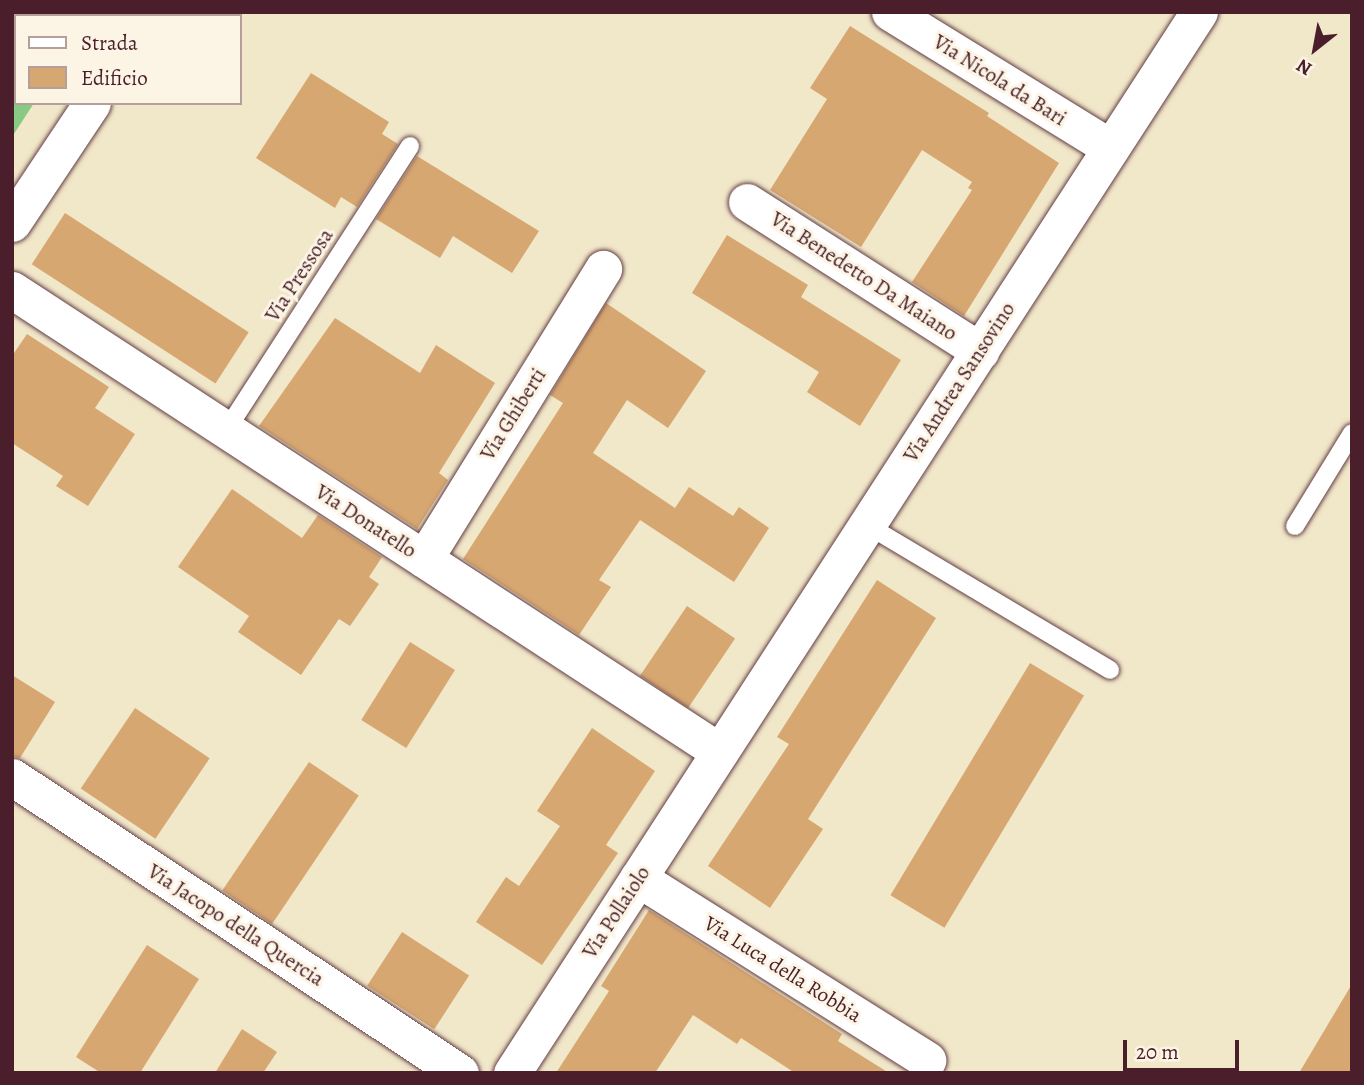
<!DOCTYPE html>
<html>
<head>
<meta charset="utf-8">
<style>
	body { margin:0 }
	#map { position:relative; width:1364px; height:1085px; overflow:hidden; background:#f1e7c9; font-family:Alegreya,serif }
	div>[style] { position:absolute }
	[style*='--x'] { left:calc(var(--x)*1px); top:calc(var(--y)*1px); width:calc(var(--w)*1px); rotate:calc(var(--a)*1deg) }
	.green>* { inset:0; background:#87ca83 }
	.building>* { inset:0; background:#d7a772; transform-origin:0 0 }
	.roads { filter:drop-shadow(0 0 2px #633d43) drop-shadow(0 0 2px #633d43) }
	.service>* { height:18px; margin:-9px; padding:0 9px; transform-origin:9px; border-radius:9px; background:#fff }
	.minor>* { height:37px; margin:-18.5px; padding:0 18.5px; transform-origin:18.5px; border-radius:18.5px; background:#fff }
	span { translate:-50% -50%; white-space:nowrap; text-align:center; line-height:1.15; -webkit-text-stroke:6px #fcf5e5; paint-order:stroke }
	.street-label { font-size:21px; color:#4a1f2b }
	.frame { position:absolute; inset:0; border:14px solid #4a1f2b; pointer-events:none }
	.legend { position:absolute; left:14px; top:14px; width:228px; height:91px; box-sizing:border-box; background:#fcf5e5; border:2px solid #b59f9b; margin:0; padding:9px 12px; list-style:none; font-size:21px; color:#4a1f2b }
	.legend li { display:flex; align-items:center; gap:14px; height:35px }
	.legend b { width:35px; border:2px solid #b59f9b }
	.north { position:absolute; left:1280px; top:14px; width:70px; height:70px; -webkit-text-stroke:5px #fcf5e5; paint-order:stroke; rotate:211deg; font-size:19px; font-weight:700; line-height:28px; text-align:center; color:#4a1f2b }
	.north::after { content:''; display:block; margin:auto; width:24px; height:32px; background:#4a1f2b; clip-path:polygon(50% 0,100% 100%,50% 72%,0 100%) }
	.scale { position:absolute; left:1123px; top:1040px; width:116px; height:32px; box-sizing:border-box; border:4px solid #4a1f2b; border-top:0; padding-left:9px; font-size:21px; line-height:24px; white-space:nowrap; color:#4a1f2b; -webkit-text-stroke:5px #fcf5e5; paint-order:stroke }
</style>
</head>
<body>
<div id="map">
	<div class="green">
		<div style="clip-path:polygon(12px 76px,16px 103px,34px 103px,12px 137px)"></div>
	</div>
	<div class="building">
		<div style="clip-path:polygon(850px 26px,989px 113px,987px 116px,1059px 163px,964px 316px,912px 282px,972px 190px,968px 188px,972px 182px,922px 150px,861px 247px,770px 190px,827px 99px,810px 88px)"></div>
		<div style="clip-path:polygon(311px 73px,389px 122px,382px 134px,398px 144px,357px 207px,341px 197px,335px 208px,256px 158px)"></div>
		<div style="clip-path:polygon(417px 156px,539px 231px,512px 273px,453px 236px,440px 258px,376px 219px)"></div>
		<div style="left:65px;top:213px;width:219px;height:61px;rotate:33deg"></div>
		<div style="clip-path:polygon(727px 235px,808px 285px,801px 297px,901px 360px,860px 426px,807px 392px,819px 372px,692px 293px)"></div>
		<div style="clip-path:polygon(606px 303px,706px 371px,668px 428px,627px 400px,593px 453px,675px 508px,689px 487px,733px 516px,739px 507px,769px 528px,734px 582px,640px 520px,599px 580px,611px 587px,579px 635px,463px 559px,563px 403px,550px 395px)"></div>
		<div style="clip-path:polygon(335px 318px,420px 373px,436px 345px,495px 383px,439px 473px,448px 480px,417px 529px,259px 426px)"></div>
		<div style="clip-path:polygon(27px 334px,109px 387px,95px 408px,135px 434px,88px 506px,56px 486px,63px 476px,12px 443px,12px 356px)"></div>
		<div style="clip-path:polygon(232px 489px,302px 538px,318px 515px,382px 557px,369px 577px,379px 584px,350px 626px,339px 619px,301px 675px,238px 632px,249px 616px,178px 567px)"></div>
		<div style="clip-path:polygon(877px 580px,936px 618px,808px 819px,823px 829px,770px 908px,708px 866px,789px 744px,777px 737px)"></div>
		<div style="left:687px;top:606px;width:58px;height:84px;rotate:34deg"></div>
		<div style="left:410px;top:642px;width:53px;height:92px;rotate:32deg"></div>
		<div style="left:1030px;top:663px;width:63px;height:271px;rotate:31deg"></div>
		<div style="clip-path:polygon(12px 675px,55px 702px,20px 758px,12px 756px)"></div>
		<div style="left:135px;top:708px;width:90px;height:97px;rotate:34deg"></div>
		<div style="clip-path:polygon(592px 728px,655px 771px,606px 845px,618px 853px,542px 965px,476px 922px,506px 877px,519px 886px,560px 826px,537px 811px)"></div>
		<div style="left:309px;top:762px;width:60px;height:155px;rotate:34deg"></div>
		<div style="clip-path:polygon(649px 910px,842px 1034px,838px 1041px,889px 1073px,795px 1073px,741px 1038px,737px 1044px,693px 1015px,655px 1073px,556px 1073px,609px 991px,601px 986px)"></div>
		<div style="left:402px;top:932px;width:80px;height:64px;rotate:33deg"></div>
		<div style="clip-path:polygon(147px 945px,199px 979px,140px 1073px,101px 1073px,76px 1057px)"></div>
		<div style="clip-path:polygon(1352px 984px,1352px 1073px,1299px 1073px)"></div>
		<div style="clip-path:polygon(242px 1029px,277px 1052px,263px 1073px,215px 1073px)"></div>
	</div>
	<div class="roads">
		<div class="service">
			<div style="--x:227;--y:429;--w:337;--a:-57.1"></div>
			<div style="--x:867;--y:525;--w:283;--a:30.8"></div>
			<div style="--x:1295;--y:526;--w:109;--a:-58.5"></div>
		</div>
		<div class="minor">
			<div style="--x:890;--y:12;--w:259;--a:31.6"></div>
			<div style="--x:150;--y:16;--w:4;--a:-63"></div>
			<div style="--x:747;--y:202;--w:277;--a:32.6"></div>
			<div style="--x:12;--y:223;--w:144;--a:-56.3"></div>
			<div style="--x:12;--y:290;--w:845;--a:33.13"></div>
			<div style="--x:424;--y:559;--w:341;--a:-58.3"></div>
			<div style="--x:12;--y:777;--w:537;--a:33.45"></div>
			<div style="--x:638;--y:878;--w:342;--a:32.2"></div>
			<div style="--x:512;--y:1073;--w:1264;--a:-57.08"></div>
		</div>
	</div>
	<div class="street-label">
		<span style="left:1000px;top:80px;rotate:32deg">Via Nicola da Bari</span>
		<span style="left:299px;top:275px;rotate:-57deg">Via Pressosa</span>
		<span style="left:864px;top:276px;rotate:33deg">Via Benedetto Da Maiano</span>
		<span style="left:959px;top:382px;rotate:-57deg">Via Andrea Sansovino</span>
		<span style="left:513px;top:414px;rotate:-58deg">Via Ghiberti</span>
		<span style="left:366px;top:521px;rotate:33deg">Via Donatello</span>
		<span style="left:616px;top:912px;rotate:-57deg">Via Pollaiolo</span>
		<span style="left:236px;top:925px;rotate:33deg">Via Jacopo della Quercia</span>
		<span style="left:783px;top:969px;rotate:32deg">Via Luca della Robbia</span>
	</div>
	<div class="frame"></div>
	<ul class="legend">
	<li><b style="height:9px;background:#fff"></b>Strada</li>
	<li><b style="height:19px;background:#d7a772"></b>Edificio</li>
	</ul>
	<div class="north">N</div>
	<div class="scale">20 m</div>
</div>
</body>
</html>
